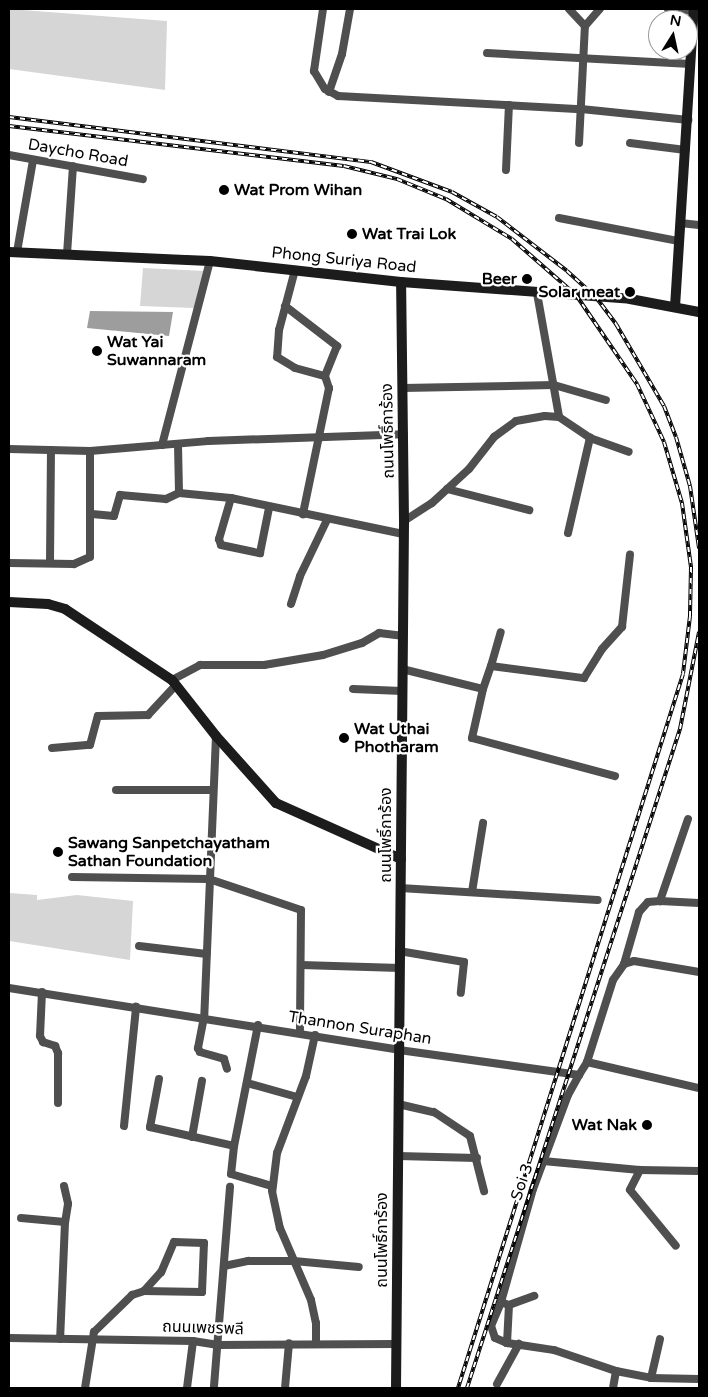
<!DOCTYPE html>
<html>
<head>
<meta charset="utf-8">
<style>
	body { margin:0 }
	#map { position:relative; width:708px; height:1397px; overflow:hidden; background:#fff; font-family:"Varela Round","Noto Sans Thai",sans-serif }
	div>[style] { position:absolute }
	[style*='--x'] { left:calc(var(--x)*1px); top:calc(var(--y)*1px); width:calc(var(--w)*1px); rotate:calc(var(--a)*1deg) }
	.green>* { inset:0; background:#d6d6d6 }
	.water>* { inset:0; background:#9d9d9d }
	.street>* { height:8px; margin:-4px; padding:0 4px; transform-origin:4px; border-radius:4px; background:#4f4f4f }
	.secondary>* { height:10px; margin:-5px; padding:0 5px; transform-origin:5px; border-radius:5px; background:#1c1c1c }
	.rail>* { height:4px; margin-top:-2px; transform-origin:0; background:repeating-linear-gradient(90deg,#fff 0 5.5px,#000 0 11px); box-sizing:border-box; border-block:1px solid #000 }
	.dots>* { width:14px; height:14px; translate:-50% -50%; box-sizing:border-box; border:2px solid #fff; border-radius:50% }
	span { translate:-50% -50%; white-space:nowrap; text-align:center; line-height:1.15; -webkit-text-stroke:4.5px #fff; paint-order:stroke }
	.street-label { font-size:16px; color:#000 }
	.poi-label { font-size:16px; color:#000; font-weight:700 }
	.left { translate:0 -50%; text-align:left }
	.right { translate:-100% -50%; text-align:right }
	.frame { position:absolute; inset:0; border:10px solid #000; pointer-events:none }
	.north { position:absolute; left:648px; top:10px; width:50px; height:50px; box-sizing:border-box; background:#fff; border:1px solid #999; border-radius:50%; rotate:10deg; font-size:14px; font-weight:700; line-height:20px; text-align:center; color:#000 }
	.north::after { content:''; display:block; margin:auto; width:18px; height:22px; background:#000; clip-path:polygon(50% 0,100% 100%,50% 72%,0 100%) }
</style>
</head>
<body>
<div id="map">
	<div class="green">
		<div style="clip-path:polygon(9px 9px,167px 21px,165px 90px,9px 69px)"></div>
		<div style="clip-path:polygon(143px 268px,205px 271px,194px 308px,140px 306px)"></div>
		<div style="clip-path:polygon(9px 893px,37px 895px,37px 900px,77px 895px,133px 901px,130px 960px,9px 941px)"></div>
	</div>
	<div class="water">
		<div style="clip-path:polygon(90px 311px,173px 312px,169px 336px,87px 328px)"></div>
	</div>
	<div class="street">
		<div style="--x:323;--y:9;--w:63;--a:98.3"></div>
		<div style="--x:314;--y:71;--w:21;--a:59"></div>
		<div style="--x:325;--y:89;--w:15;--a:28"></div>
		<div style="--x:338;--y:96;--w:243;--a:3.1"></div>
		<div style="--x:581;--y:109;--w:108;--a:5.9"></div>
		<div style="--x:569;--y:9;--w:23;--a:47"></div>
		<div style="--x:585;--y:26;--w:23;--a:-49"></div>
		<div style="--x:668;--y:9;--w:26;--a:4"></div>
		<div style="--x:487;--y:53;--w:204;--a:3.1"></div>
		<div style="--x:329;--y:92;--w:40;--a:-71.1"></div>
		<div style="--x:342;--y:54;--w:46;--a:-79.9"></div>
		<div style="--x:579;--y:143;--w:117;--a:-87.1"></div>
		<div style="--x:630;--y:143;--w:56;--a:7.1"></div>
		<div style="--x:9;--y:155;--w:136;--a:10.2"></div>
		<div style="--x:506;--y:170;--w:65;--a:-87.4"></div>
		<div style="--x:559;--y:218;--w:122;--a:10.9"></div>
		<div style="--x:680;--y:223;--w:19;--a:6"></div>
		<div style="--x:17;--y:252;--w:93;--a:-80.1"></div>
		<div style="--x:67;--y:254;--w:88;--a:-86.1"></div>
		<div style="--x:295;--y:270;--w:62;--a:104.9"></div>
		<div style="--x:279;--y:330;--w:27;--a:94"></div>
		<div style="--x:277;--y:357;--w:21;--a:31"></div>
		<div style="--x:295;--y:368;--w:31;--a:15"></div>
		<div style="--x:325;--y:376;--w:13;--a:72"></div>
		<div style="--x:329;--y:388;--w:129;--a:101.7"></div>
		<div style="--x:537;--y:293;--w:126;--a:79.9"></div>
		<div style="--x:285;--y:306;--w:66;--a:37.6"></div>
		<div style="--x:337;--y:346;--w:32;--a:112"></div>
		<div style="--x:403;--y:388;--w:151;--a:-1.1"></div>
		<div style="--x:554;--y:385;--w:54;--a:16.1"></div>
		<div style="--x:162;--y:445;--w:190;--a:-75.4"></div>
		<div style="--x:178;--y:445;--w:48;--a:88.8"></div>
		<div style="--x:179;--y:493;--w:52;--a:5.5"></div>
		<div style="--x:231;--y:498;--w:176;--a:11.8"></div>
		<div style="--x:9;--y:449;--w:81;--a:1.4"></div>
		<div style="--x:90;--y:451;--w:118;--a:-4.8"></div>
		<div style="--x:208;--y:441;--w:196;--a:-2"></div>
		<div style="--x:447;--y:489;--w:85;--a:14.4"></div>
		<div style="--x:231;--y:498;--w:43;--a:106.3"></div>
		<div style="--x:219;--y:539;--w:6;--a:72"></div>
		<div style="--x:221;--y:545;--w:40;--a:12"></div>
		<div style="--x:260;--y:553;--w:46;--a:-78.7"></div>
		<div style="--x:92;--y:514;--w:22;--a:5"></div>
		<div style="--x:114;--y:516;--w:22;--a:-74"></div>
		<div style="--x:120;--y:495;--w:46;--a:5"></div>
		<div style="--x:166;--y:499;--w:14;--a:-25"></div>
		<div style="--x:404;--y:521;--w:33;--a:-33"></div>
		<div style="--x:432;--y:503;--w:50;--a:-42.6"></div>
		<div style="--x:469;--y:469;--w:41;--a:-52"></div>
		<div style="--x:494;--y:437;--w:27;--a:-36"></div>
		<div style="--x:516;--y:421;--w:29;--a:-10"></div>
		<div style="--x:545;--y:416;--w:14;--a:4"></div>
		<div style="--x:559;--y:417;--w:37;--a:34"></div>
		<div style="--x:590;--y:438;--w:41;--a:19.7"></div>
		<div style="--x:568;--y:533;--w:98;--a:-77"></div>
		<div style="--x:50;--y:562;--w:112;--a:-89.5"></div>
		<div style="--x:9;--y:563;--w:65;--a:0.9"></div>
		<div style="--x:74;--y:564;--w:17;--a:-24"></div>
		<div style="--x:90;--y:557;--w:106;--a:-90"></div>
		<div style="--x:291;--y:604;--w:29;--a:-72"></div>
		<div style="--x:300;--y:576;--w:62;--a:-64.3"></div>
		<div style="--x:491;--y:666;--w:35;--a:-74"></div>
		<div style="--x:402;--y:669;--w:83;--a:13.9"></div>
		<div style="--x:483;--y:689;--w:50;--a:102.7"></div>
		<div style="--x:472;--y:738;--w:148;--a:14.9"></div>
		<div style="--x:172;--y:680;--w:32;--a:-28"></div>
		<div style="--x:200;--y:665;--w:64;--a:0"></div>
		<div style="--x:264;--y:665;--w:60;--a:-9.6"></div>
		<div style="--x:323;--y:655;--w:41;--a:-17.1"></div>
		<div style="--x:362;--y:643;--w:20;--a:-30"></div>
		<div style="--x:379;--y:633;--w:23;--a:7"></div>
		<div style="--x:353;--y:689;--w:49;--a:2.3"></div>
		<div style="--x:483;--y:689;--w:24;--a:-71"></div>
		<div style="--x:491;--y:666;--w:94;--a:7.4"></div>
		<div style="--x:584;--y:678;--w:34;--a:-58"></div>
		<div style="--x:602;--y:649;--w:30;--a:-48"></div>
		<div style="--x:622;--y:627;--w:73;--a:-83.7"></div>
		<div style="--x:216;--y:736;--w:281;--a:92.4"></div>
		<div style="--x:204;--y:1017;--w:32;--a:101"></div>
		<div style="--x:198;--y:1048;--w:4;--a:63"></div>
		<div style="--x:200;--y:1052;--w:25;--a:16"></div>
		<div style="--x:224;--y:1059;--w:10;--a:73"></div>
		<div style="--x:52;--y:748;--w:38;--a:-5"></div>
		<div style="--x:90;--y:745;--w:30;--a:-75"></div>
		<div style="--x:98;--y:716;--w:50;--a:-1.1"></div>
		<div style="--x:148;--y:715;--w:41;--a:-47"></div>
		<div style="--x:116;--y:790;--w:97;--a:0"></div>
		<div style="--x:688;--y:819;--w:87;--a:108.9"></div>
		<div style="--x:660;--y:901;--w:39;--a:3"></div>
		<div style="--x:72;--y:877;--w:137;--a:0.8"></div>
		<div style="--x:209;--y:879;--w:97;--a:18.6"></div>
		<div style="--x:301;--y:910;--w:123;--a:90.5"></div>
		<div style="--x:400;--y:888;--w:198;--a:3.5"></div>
		<div style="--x:472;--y:892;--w:70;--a:-80.9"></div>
		<div style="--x:139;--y:946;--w:68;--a:6.7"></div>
		<div style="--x:399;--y:951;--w:66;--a:9.6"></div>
		<div style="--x:464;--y:962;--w:31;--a:96"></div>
		<div style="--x:624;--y:964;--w:54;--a:-73.9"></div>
		<div style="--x:639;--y:912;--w:13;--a:-48"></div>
		<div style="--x:648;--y:902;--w:12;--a:-5"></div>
		<div style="--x:301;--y:965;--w:99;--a:1.7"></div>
		<div style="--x:9;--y:988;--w:395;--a:9"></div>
		<div style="--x:399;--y:1050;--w:182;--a:7.9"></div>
		<div style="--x:579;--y:1075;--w:15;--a:-58"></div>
		<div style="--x:587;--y:1062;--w:115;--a:13.1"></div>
		<div style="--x:42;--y:992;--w:44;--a:92.6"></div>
		<div style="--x:40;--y:1036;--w:7;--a:63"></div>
		<div style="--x:43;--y:1042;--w:13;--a:18"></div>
		<div style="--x:55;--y:1046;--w:8;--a:67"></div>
		<div style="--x:58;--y:1053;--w:50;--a:90"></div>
		<div style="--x:258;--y:1025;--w:123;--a:101.2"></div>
		<div style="--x:234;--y:1146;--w:28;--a:96"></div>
		<div style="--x:231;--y:1174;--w:43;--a:16.3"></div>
		<div style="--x:315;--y:1035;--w:42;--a:102.4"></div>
		<div style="--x:306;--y:1076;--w:82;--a:110.6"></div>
		<div style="--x:277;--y:1153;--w:38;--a:97"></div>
		<div style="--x:272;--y:1191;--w:38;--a:78"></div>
		<div style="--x:280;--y:1228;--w:78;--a:66.7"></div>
		<div style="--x:311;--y:1300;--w:24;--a:78"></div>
		<div style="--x:316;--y:1323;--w:20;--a:90"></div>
		<div style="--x:587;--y:1062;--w:86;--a:-72.4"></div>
		<div style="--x:613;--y:980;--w:19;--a:-55"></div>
		<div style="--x:624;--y:964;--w:10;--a:-17"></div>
		<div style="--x:634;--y:961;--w:66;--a:9.6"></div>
		<div style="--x:159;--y:1079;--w:49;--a:100.6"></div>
		<div style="--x:150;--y:1127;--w:86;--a:12.7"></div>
		<div style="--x:247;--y:1083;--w:52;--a:15.6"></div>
		<div style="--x:398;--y:1104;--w:37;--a:13"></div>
		<div style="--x:434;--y:1112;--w:43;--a:33.7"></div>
		<div style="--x:470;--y:1136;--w:57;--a:75.7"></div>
		<div style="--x:124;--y:1126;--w:120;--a:-84.2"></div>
		<div style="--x:192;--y:1137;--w:57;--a:-79.9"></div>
		<div style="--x:398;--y:1156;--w:79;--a:1.5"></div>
		<div style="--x:543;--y:1161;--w:97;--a:5.3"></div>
		<div style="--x:640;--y:1170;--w:59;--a:1"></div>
		<div style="--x:640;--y:1170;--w:22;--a:117"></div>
		<div style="--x:630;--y:1190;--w:72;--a:50.6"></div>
		<div style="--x:64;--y:1186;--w:18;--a:77"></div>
		<div style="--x:68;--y:1204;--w:18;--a:99"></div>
		<div style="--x:21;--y:1218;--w:44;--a:5.2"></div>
		<div style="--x:65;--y:1222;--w:117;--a:92.4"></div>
		<div style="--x:224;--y:1266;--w:25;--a:-12"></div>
		<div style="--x:248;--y:1261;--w:46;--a:0"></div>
		<div style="--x:294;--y:1261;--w:65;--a:5.3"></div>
		<div style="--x:501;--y:1302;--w:9;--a:21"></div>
		<div style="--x:509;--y:1305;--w:38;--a:93"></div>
		<div style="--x:507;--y:1343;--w:13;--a:-157"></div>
		<div style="--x:495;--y:1338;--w:13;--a:-108"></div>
		<div style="--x:491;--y:1326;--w:26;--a:-67"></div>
		<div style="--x:501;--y:1302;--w:117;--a:-74.2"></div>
		<div style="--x:533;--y:1189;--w:100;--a:-69.6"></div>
		<div style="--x:568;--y:1095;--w:23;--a:-61"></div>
		<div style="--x:509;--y:1305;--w:27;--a:-20"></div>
		<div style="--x:9;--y:1338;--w:184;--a:0.9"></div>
		<div style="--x:193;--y:1341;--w:24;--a:9"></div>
		<div style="--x:217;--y:1345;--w:180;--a:-0.3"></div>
		<div style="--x:507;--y:1343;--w:48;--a:8.5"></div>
		<div style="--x:554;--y:1350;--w:65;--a:18.7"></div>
		<div style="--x:616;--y:1371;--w:36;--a:11"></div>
		<div style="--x:651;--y:1378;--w:48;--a:1.2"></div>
		<div style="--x:651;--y:1378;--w:40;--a:-77"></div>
		<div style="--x:497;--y:1384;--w:46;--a:-61.2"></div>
		<div style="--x:214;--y:1386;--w:200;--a:-85.4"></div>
		<div style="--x:85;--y:1388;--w:57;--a:-80.9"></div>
		<div style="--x:94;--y:1332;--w:53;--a:-44.2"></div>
		<div style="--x:132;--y:1295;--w:13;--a:-18"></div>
		<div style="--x:144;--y:1291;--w:58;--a:1"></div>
		<div style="--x:202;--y:1292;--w:49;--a:-87.7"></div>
		<div style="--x:204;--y:1243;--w:30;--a:-178"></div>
		<div style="--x:174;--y:1242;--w:33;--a:113"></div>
		<div style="--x:161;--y:1272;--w:25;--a:132"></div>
		<div style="--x:187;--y:1388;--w:47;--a:-82.7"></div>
		<div style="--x:285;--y:1388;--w:45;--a:-84.9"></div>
		<div style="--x:613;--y:1388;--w:17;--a:-80"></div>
	</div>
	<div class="secondary">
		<div style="--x:9;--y:252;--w:201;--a:2.6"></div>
		<div style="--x:210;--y:261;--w:192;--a:6.3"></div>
		<div style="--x:401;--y:282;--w:230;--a:4.2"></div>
		<div style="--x:630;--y:299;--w:70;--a:10.7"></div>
		<div style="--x:675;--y:307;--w:299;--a:-86.4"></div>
		<div style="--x:9;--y:602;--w:39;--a:3"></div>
		<div style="--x:48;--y:604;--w:18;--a:16"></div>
		<div style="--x:65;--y:609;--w:128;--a:33.6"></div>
		<div style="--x:172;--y:680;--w:71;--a:51.8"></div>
		<div style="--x:216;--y:736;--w:90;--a:48.2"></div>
		<div style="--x:276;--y:803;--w:137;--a:24.1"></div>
		<div style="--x:396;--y:1388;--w:867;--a:-89.47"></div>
		<div style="--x:404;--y:521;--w:239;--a:-90.7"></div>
	</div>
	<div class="rail">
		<div style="--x:9;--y:117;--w:365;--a:7.1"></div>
		<div style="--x:371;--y:162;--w:86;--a:20.3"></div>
		<div style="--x:452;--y:192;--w:51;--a:29.1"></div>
		<div style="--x:497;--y:217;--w:88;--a:37.6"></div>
		<div style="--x:567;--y:271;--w:38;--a:42"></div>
		<div style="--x:595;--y:296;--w:35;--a:53"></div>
		<div style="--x:616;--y:324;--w:95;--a:59.7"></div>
		<div style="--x:664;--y:406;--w:33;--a:69"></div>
		<div style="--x:676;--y:437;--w:51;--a:74.1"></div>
		<div style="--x:690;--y:486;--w:63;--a:81.7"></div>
		<div style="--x:9;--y:126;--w:337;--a:6.8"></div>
		<div style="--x:344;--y:166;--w:55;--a:13.8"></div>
		<div style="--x:397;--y:179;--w:53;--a:22.2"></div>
		<div style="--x:446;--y:199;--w:77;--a:31.2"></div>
		<div style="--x:512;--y:239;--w:85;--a:41.2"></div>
		<div style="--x:576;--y:295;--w:108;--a:55.6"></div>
		<div style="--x:637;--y:384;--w:64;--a:65"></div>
		<div style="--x:664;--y:442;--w:64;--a:73.6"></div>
		<div style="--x:682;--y:503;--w:65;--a:82"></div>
		<div style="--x:691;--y:567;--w:49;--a:91.2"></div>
		<div style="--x:690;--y:616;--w:58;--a:96.9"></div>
		<div style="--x:683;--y:674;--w:749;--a:107.49"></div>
		<div style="--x:467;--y:1388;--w:693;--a:-72.09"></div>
		<div style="--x:680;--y:729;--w:99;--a:-78.9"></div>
	</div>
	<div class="dots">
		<div style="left:224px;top:190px;background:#000"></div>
		<div style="left:352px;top:234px;background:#000"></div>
		<div style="left:527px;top:279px;background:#000"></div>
		<div style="left:630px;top:292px;background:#000"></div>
		<div style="left:97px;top:351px;background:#000"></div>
		<div style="left:344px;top:738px;background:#000"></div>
		<div style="left:58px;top:852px;background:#000"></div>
		<div style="left:647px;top:1125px;background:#000"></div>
	</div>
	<div class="street-label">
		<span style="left:78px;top:153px;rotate:10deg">Daycho Road</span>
		<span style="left:344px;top:260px;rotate:6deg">Phong Suriya Road</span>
		<span style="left:388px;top:431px;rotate:-91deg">ถนนโพธิ์การ้อง</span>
		<span style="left:386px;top:835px;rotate:-90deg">ถนนโพธิ์การ้อง</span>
		<span style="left:360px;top:1028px;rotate:9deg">Thannon Suraphan</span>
		<span style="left:522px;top:1182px;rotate:-71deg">Soi 3</span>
		<span style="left:382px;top:1240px;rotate:-90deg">ถนนโพธิ์การ้อง</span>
		<span style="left:203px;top:1328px;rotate:2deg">ถนนเพชรพลี</span>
	</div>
	<div class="poi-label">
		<span class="left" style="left:234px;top:190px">Wat Prom Wihan</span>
		<span class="left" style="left:362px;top:234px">Wat Trai Lok</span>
		<span class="right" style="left:517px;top:279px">Beer</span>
		<span class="right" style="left:620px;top:292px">Solar meat</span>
		<span class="left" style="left:107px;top:351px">Wat Yai<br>Suwannaram</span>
		<span class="left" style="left:354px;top:738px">Wat Uthai<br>Photharam</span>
		<span class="left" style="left:68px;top:852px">Sawang Sanpetchayatham<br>Sathan Foundation</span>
		<span class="right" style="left:637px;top:1125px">Wat Nak</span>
	</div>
	<div class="frame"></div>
	<div class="north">N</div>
</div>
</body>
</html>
